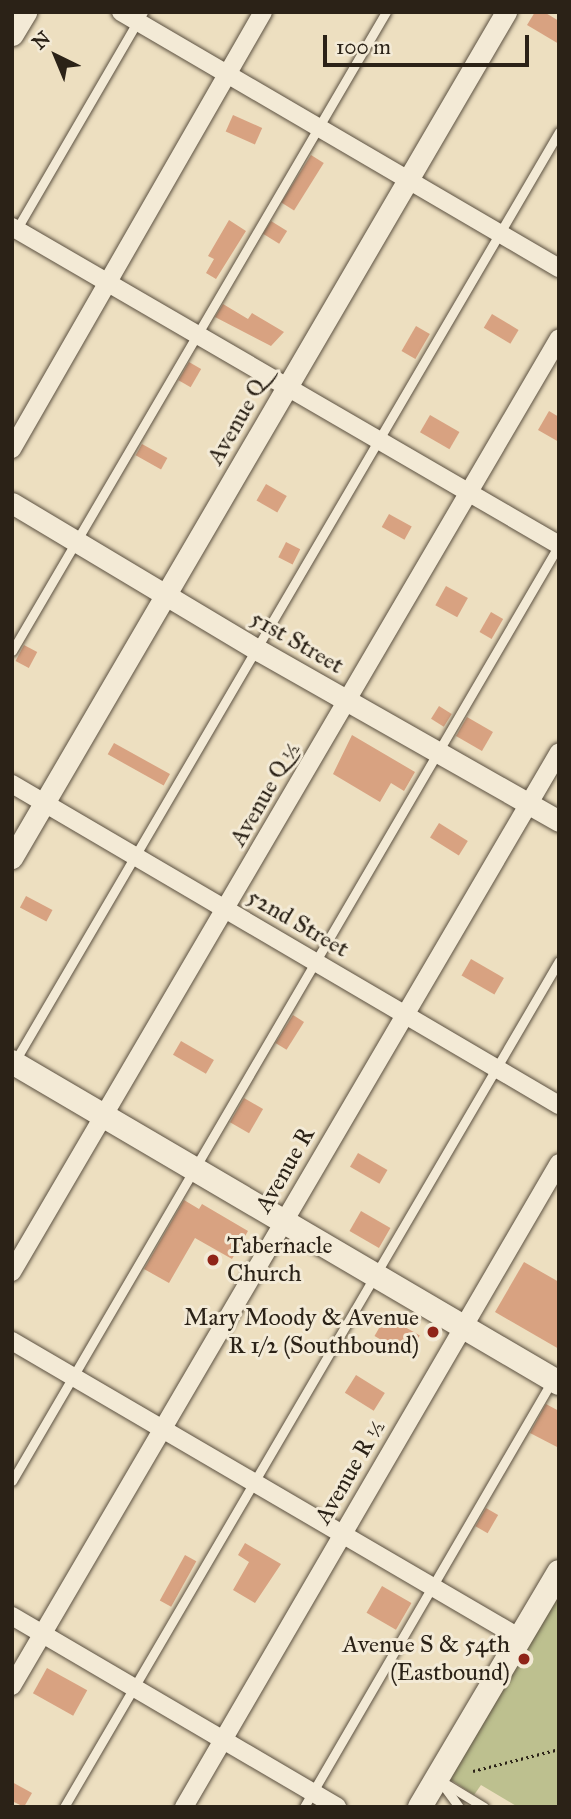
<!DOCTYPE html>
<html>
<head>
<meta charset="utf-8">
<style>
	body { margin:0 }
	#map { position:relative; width:571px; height:1819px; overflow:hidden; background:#eddfc0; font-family:"IM FELL Great Primer",serif }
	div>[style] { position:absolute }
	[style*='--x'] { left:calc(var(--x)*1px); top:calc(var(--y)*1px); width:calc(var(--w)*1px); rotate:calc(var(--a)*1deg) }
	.green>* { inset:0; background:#bdc08f }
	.building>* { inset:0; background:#d8a281; transform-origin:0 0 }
	.path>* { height:2.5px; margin-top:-1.25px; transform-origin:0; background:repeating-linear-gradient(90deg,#2b2217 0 2px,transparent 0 5.5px) }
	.roads { filter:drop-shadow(0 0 2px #5c5141) drop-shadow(0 0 2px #5c5141) }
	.service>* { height:9px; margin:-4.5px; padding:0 4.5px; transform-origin:4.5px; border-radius:4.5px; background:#f3ead6 }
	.minor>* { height:18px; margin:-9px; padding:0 9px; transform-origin:9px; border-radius:9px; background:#f3ead6 }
	.tertiary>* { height:21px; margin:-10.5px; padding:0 10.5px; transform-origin:10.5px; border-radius:10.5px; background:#f3ead6 }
	.secondary>* { height:24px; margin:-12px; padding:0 12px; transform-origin:12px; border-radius:12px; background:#f3ead6 }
	.dots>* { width:19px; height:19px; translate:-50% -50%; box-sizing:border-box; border:4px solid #f3ead6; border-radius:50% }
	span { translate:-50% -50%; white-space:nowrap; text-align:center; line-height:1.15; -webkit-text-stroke:6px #f3ead6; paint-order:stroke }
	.street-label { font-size:24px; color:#2b2217 }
	.poi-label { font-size:24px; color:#2b2217 }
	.left { translate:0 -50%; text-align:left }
	.right { translate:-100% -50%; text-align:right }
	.frame { position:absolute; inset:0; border:14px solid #2b2217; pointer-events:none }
	.north { position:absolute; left:21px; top:21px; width:70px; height:70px; -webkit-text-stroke:5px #f3ead6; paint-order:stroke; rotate:317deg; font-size:19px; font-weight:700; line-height:28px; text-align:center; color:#2b2217 }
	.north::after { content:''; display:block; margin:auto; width:24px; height:32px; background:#2b2217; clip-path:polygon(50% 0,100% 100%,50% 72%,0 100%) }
	.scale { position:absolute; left:323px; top:35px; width:206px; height:32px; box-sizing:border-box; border:4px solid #2b2217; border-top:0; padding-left:9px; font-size:21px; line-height:24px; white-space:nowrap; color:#2b2217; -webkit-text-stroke:5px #f3ead6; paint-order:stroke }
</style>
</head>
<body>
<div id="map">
	<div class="green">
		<div style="clip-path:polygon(559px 1592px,559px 1807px,518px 1807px,481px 1785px,474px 1795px,451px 1780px,452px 1775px)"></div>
	</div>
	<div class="building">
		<div style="clip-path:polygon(535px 12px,544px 12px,559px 21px,559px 44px,527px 25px)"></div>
		<div style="left:233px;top:115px;width:32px;height:18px;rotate:24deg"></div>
		<div style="left:311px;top:155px;width:15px;height:56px;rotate:32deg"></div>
		<div style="clip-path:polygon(229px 220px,246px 231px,216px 279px,206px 273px,214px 259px,208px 256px)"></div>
		<div style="left:271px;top:221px;width:19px;height:15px;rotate:32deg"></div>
		<div style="clip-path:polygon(223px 304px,248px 319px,252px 313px,284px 332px,271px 346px,215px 317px)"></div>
		<div style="left:492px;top:314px;width:31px;height:16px;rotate:31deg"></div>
		<div style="left:416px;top:326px;width:16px;height:29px;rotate:30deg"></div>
		<div style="left:189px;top:362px;width:14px;height:21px;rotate:30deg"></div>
		<div style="clip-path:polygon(549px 411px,559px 417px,559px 442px,538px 430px)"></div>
		<div style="left:430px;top:415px;width:34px;height:20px;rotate:30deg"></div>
		<div style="left:142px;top:444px;width:29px;height:13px;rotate:29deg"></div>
		<div style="left:266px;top:484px;width:24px;height:19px;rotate:30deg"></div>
		<div style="left:389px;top:514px;width:26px;height:15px;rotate:29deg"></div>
		<div style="left:286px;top:542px;width:16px;height:17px;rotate:27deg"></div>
		<div style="left:446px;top:586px;width:25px;height:22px;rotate:29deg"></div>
		<div style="left:491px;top:612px;width:14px;height:23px;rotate:30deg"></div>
		<div style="left:24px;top:645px;width:15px;height:18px;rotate:28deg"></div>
		<div style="left:439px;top:706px;width:15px;height:15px;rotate:32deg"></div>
		<div style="left:467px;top:717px;width:30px;height:22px;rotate:30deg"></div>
		<div style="clip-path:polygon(352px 735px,415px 772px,404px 791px,391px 783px,380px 802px,333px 774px)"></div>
		<div style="left:114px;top:743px;width:64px;height:13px;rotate:29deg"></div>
		<div style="left:439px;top:823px;width:34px;height:17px;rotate:32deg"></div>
		<div style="left:26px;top:896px;width:30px;height:13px;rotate:28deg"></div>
		<div style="left:471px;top:959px;width:38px;height:19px;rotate:30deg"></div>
		<div style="left:293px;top:1015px;width:13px;height:33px;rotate:32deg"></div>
		<div style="left:181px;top:1041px;width:38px;height:16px;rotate:30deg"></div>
		<div style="left:244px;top:1098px;width:22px;height:28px;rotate:30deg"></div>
		<div style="left:358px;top:1153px;width:34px;height:16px;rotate:30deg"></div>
		<div style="clip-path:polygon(184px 1200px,199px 1209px,202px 1204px,248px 1231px,232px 1259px,195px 1238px,169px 1283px,144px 1269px)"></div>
		<div style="left:361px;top:1211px;width:34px;height:23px;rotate:30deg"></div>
		<div style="clip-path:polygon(524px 1262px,559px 1282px,559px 1349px,495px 1312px)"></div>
		<div style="left:386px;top:1316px;width:39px;height:23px;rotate:30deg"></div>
		<div style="left:356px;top:1375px;width:34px;height:21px;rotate:32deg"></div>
		<div style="clip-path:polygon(546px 1404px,559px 1411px,559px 1448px,530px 1433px)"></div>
		<div style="left:486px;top:1508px;width:14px;height:21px;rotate:30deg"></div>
		<div style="clip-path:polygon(245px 1543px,281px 1564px,255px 1603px,233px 1590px,249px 1562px,238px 1555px)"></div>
		<div style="left:185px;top:1555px;width:13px;height:52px;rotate:29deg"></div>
		<div style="left:382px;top:1586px;width:34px;height:31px;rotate:30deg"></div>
		<div style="left:47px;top:1668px;width:46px;height:29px;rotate:29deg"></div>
		<div style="clip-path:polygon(12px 1782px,32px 1793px,24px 1807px,12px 1801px)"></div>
	</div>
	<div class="path">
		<div style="--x:473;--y:1771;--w:89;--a:-14.3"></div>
	</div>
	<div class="roads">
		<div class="service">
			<div style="--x:15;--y:232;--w:255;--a:-59.8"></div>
			<div style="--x:12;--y:651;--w:740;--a:-59.66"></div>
			<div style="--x:15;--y:1061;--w:1077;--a:-59.65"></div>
			<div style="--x:12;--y:1481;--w:1084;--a:-59.7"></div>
			<div style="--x:438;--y:1779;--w:54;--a:31.3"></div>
			<div style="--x:443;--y:1785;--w:27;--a:54"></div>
			<div style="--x:64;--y:1807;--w:980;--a:-59.67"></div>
			<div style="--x:304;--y:1807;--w:492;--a:-59.8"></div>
		</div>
		<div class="minor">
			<div style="--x:121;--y:12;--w:507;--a:30.31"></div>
			<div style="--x:12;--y:227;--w:633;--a:30.17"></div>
			<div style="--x:12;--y:449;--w:504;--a:-60.13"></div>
			<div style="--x:12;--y:784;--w:634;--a:30.41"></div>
			<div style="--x:12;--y:1272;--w:1082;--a:-59.64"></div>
			<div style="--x:12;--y:1341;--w:588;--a:30.31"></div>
			<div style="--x:12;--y:1616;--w:377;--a:30.4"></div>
			<div style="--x:12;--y:1686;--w:1082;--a:-59.64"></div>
			<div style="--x:184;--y:1807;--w:745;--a:-59.79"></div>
		</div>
		<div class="tertiary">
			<div style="--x:12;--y:503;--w:287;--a:30.9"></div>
			<div style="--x:258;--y:650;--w:346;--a:29.6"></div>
			<div style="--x:12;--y:858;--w:980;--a:-59.72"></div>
		</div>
		<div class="secondary">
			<div style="--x:12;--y:34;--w:26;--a:-59"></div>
			<div style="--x:12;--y:1062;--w:634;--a:30.41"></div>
			<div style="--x:420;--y:1807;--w:273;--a:-59.4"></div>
		</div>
	</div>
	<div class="dots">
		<div style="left:213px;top:1260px;background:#8f2418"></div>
		<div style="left:433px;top:1332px;background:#8f2418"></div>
		<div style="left:524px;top:1659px;background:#8f2418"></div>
	</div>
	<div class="street-label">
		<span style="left:237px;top:422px;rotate:-60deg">Avenue Q</span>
		<span style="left:297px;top:642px;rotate:30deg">51st Street</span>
		<span style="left:265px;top:794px;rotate:-60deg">Avenue Q ½</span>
		<span style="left:298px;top:923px;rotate:30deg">52nd Street</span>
		<span style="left:285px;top:1170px;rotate:-60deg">Avenue R</span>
		<span style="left:350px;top:1472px;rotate:-60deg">Avenue R ½</span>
	</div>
	<div class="poi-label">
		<span class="left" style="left:227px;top:1260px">Tabernacle<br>Church</span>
		<span class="right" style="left:419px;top:1332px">Mary Moody &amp; Avenue<br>R 1/2 (Southbound)</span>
		<span class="right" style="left:510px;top:1659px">Avenue S &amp; 54th<br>(Eastbound)</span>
	</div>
	<div class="frame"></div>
	<div class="north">N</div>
	<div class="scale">100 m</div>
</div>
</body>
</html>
